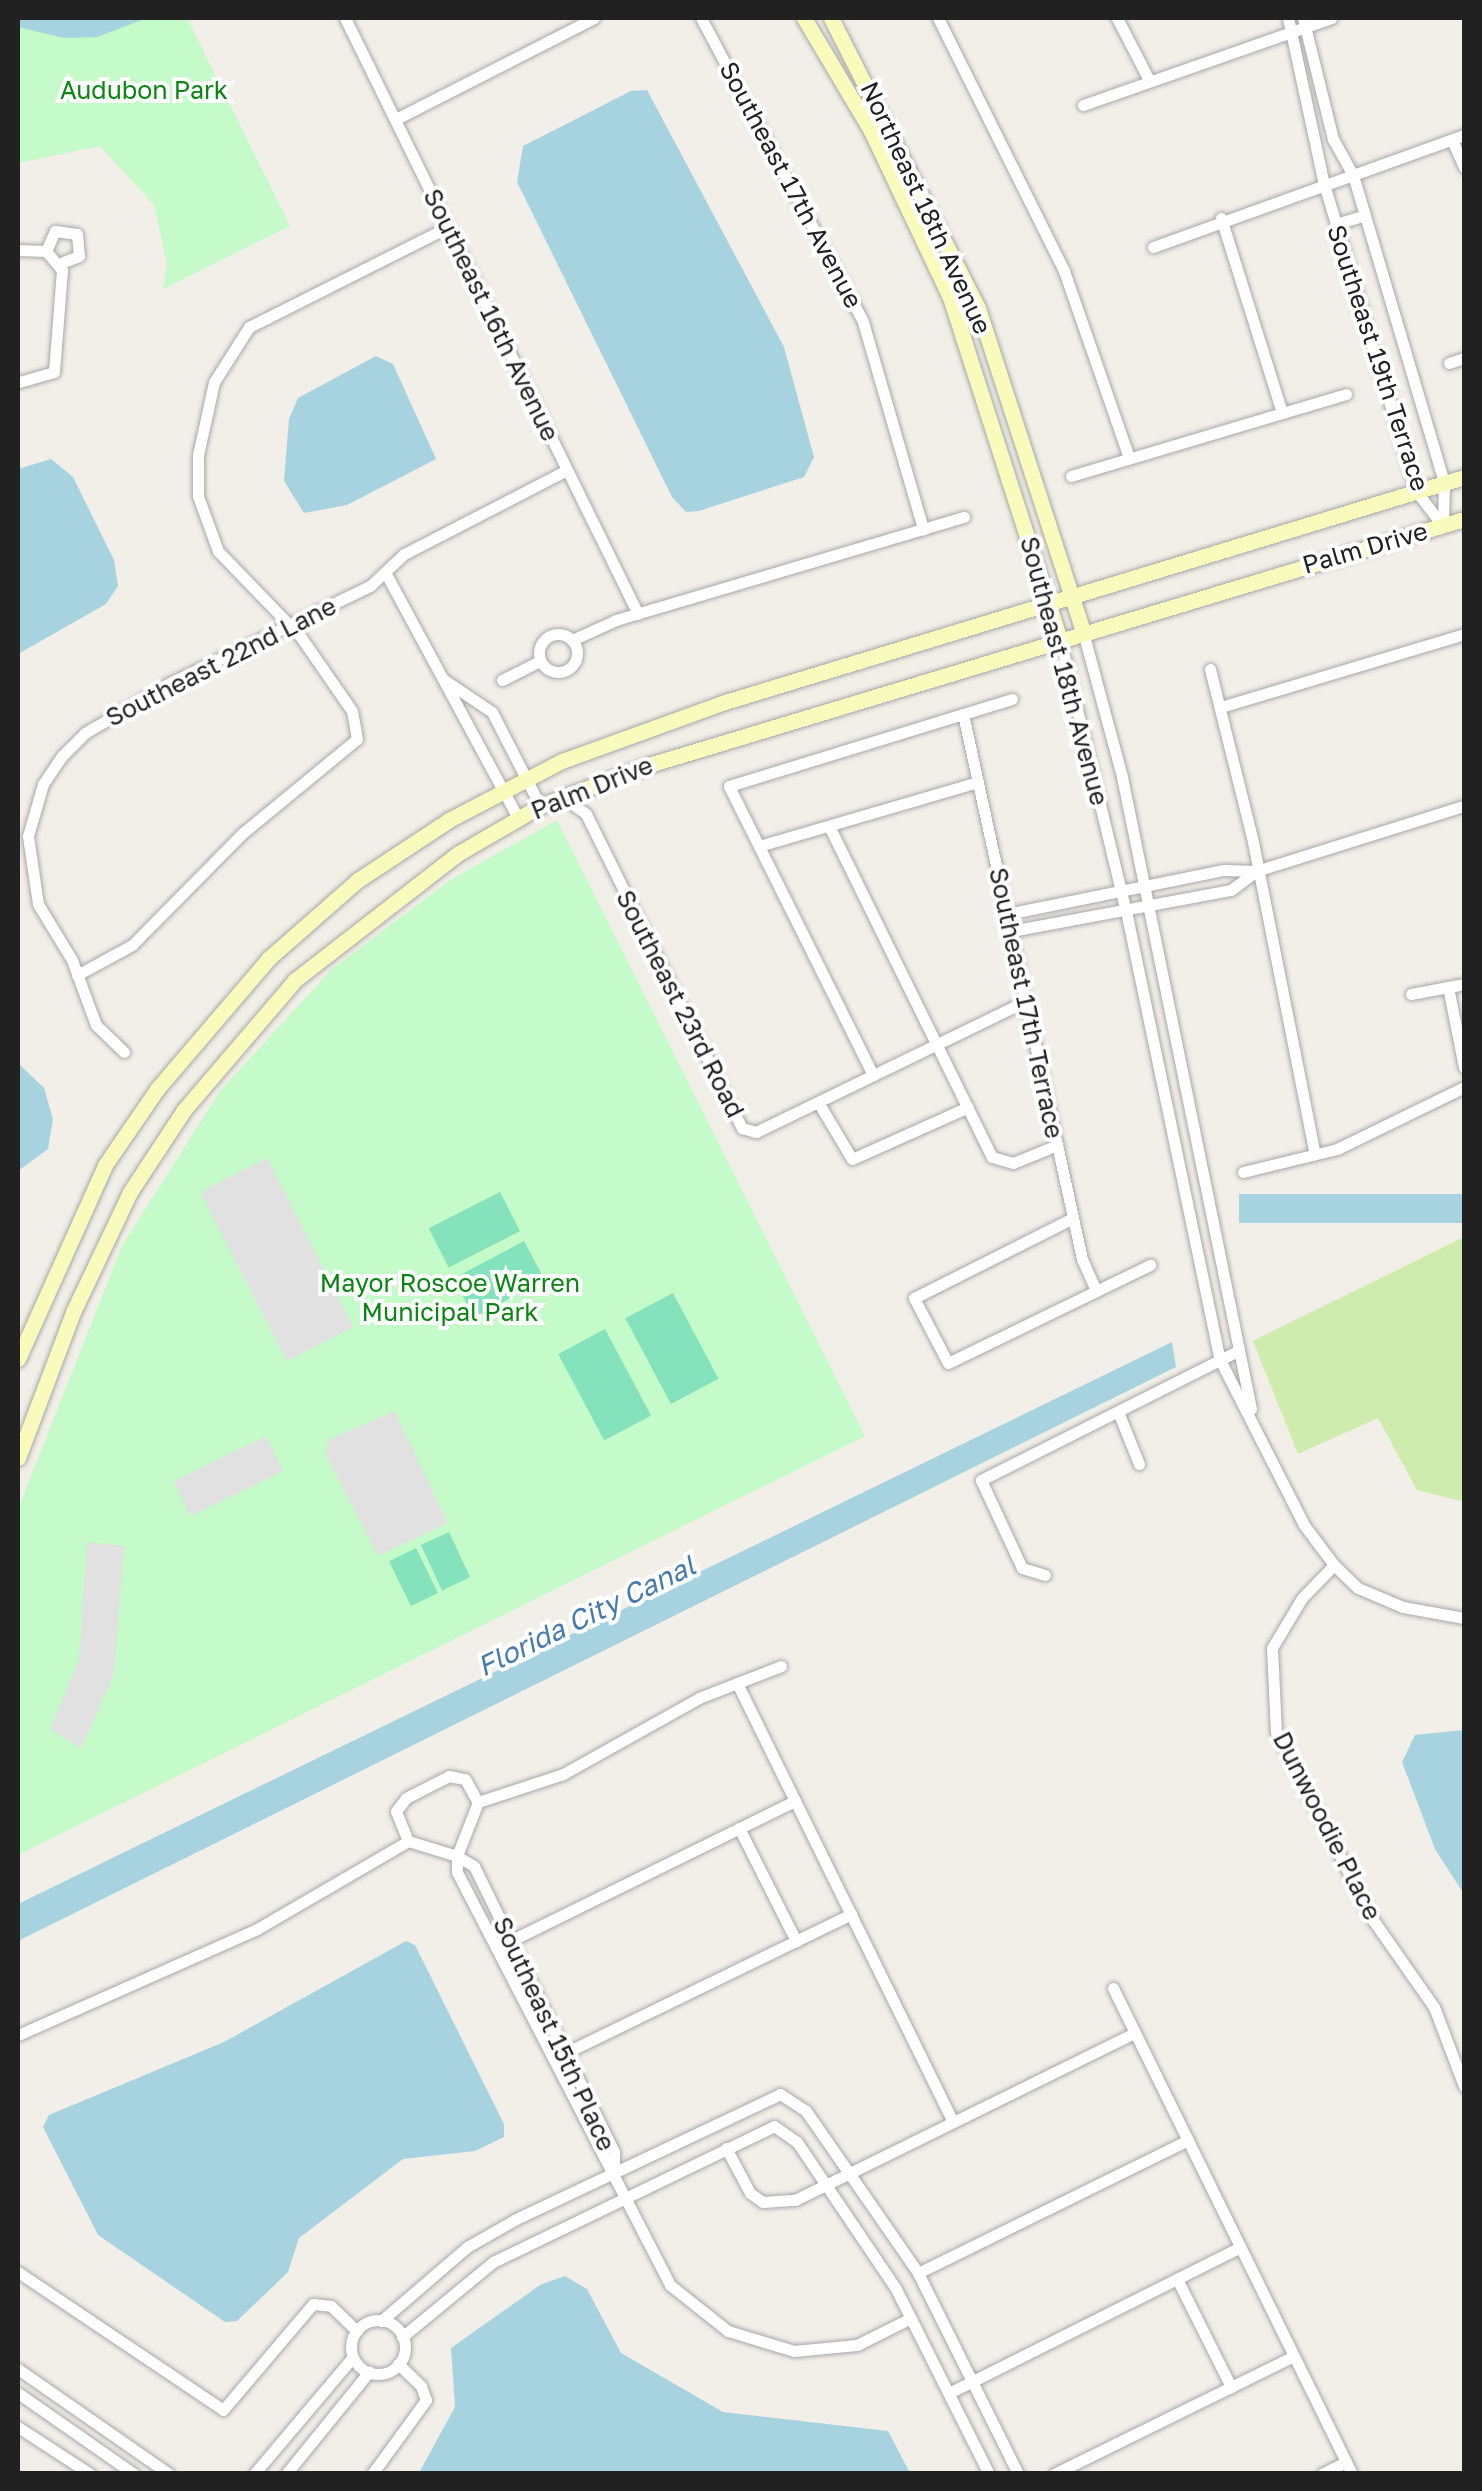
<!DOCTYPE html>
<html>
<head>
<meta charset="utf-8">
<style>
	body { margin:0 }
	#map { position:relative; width:1482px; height:2491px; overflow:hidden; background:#f2eee8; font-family:"Golos Text",sans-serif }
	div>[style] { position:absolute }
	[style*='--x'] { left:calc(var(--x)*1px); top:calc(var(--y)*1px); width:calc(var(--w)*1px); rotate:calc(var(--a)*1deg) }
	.grass>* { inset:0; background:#cdecad }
	.park>* { inset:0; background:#c5fbc9 }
	.pitch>* { inset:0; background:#84e2bd; transform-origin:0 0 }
	.parking>* { inset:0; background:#e1e1e1; transform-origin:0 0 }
	.water>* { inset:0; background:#a7d3e0; transform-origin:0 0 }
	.roads { filter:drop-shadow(0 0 2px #a8a8a8) drop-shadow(0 0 2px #a8a8a8) }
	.street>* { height:11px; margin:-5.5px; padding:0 5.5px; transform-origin:5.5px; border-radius:5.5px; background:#fff }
	.street>.ring { margin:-5.5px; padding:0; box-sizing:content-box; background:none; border:11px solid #fff; border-radius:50% }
	.secondary>* { height:15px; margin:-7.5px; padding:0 7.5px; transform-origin:7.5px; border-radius:7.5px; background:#f9fbbc }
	span { translate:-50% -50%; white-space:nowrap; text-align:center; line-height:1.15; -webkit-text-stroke:8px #fff; paint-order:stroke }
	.park-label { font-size:25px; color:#098512 }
	.street-label { font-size:25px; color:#212121 }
	.water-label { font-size:28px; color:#477aad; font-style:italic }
	.frame { position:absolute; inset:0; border:20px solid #212121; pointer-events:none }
</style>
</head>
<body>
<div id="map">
	<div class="grass">
		<div style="clip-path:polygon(1464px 1237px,1464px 1502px,1417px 1490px,1378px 1418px,1298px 1454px,1253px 1341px)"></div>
	</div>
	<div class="park">
		<div style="clip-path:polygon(18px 18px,187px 18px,290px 226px,163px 289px,167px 263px,154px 205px,100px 146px,18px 163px)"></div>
		<div style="clip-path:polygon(557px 820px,865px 1436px,18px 1855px,18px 1509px,122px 1246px,220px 1091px,332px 969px,450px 880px)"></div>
	</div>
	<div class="pitch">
		<div style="left:500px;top:1192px;width:44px;height:80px;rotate:63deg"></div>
		<div style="left:524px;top:1241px;width:44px;height:80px;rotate:62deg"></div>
		<div style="left:673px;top:1293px;width:97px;height:54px;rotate:62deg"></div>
		<div style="left:605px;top:1329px;width:98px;height:53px;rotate:62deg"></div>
		<div style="left:449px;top:1532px;width:50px;height:31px;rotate:65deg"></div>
		<div style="left:416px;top:1548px;width:50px;height:30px;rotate:64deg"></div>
	</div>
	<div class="parking">
		<div style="left:267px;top:1158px;width:190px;height:75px;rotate:63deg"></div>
		<div style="clip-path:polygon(394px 1411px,448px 1523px,378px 1556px,326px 1455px,328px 1440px)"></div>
		<div style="left:266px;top:1436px;width:39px;height:103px;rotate:64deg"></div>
		<div style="clip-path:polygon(87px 1542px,124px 1546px,114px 1674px,81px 1749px,50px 1729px,79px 1659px)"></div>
	</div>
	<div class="water">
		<div style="clip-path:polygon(18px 18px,147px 18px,97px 37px,64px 38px,18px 27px)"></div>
		<div style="clip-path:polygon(647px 90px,784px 347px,814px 457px,804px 477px,699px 511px,686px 512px,672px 497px,517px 182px,523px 146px,631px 91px)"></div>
		<div style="clip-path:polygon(376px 356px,393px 364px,436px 459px,347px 505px,304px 513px,284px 481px,289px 419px,298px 398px)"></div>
		<div style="clip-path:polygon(51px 459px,73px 477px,114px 560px,118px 586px,106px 604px,18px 654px,18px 469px)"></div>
		<div style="clip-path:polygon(18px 1063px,44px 1088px,53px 1119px,48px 1149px,18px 1171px)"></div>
		<div style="left:1464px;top:1194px;width:29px;height:225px;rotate:90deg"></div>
		<div style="clip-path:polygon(1172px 1342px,1176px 1367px,18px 1941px,18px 1904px)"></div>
		<div style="clip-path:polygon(1464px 1730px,1464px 1894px,1435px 1849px,1402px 1762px,1415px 1735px)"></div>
		<div style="clip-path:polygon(406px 1941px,415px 1945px,504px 2124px,504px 2137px,475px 2151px,403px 2159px,299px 2238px,288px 2272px,237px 2321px,225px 2322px,98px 2235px,43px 2127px,49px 2115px,224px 2042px)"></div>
		<div style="clip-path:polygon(565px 2276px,587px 2289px,621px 2353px,723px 2412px,888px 2431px,910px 2473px,419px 2473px,455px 2407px,451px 2348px,540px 2285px)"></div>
	</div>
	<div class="roads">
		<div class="street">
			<div style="--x:345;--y:18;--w:664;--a:63.82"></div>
			<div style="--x:701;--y:18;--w:344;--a:61.9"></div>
			<div style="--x:863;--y:322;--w:216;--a:73.8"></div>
			<div style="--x:938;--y:18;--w:283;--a:63.5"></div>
			<div style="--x:1064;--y:271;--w:198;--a:70.8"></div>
			<div style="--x:1117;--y:18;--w:68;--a:62.7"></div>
			<div style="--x:1288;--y:18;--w:170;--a:77.8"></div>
			<div style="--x:1324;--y:184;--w:320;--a:73.3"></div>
			<div style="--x:1416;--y:491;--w:44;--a:52.4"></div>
			<div style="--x:1303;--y:18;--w:125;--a:76.1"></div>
			<div style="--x:1333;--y:139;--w:41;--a:60.9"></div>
			<div style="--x:1353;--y:175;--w:321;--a:73.5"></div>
			<div style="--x:1444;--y:483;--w:42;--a:91.4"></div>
			<div style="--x:1083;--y:105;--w:263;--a:-19.3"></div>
			<div style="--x:396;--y:119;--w:222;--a:-27"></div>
			<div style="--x:1452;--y:140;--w:30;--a:66"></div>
			<div style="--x:1221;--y:218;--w:204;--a:72.6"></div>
			<div style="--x:1336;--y:224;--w:30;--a:-17"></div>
			<div style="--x:1153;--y:247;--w:331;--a:-19.8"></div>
			<div style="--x:18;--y:250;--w:28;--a:2"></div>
			<div style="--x:46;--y:251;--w:25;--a:50"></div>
			<div style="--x:62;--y:270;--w:102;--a:94.5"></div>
			<div style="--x:54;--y:372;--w:37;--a:164"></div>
			<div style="--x:46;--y:251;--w:22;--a:-66"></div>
			<div style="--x:55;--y:231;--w:22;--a:8"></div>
			<div style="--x:77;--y:234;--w:22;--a:85"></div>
			<div style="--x:79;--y:256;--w:22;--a:159"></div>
			<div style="--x:1449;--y:363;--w:16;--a:-18"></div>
			<div style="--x:1071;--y:476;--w:287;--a:-16.6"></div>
			<div style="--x:385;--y:572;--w:280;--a:61.6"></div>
			<div style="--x:1083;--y:632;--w:150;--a:74.9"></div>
			<div style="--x:1122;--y:777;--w:645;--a:78.46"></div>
			<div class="ring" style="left:539px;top:634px;width:27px;height:27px"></div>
			<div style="--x:1060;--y:639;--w:280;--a:76.4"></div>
			<div style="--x:1126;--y:911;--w:459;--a:78.2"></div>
			<div style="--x:1220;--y:1360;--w:185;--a:63"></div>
			<div style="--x:1304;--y:1525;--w:50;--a:53.1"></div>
			<div style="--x:1334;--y:1565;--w:33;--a:44"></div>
			<div style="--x:1358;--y:1588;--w:49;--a:22.9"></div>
			<div style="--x:1403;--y:1607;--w:62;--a:10.2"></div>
			<div style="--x:572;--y:640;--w:48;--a:-24.4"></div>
			<div style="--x:616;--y:620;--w:363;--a:-16.5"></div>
			<div style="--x:1210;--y:669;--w:178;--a:76"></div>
			<div style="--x:1253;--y:842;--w:318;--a:78.8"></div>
			<div style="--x:443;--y:679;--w:59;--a:34"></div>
			<div style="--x:492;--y:712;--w:106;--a:62.9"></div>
			<div style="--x:502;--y:680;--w:42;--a:-26.6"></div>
			<div style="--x:1221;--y:707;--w:254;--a:-16.7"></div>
			<div style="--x:963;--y:714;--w:558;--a:77.68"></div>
			<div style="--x:1082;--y:1259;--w:35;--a:66"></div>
			<div style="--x:562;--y:797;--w:29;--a:35"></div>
			<div style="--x:586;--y:814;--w:351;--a:63.6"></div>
			<div style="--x:742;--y:1128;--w:15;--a:16"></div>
			<div style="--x:756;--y:1132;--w:300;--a:-25.9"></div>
			<div style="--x:829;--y:826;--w:369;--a:63.8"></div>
			<div style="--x:992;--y:1157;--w:22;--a:16"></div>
			<div style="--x:1013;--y:1163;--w:48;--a:-22.2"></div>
			<div style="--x:759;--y:846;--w:228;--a:-16.3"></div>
			<div style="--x:1007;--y:914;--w:221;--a:-11.5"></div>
			<div style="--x:1224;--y:870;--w:32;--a:2"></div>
			<div style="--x:1256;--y:871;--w:218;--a:-17.4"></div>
			<div style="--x:1011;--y:931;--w:224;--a:-10.6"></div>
			<div style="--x:1231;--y:890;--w:31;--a:-37"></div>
			<div style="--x:77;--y:975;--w:63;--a:-28.6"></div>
			<div style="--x:132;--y:945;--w:159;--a:-45.3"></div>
			<div style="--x:244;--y:832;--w:146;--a:-39.5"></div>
			<div style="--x:357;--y:739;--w:28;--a:-100"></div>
			<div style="--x:352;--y:711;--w:91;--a:-124.7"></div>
			<div style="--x:300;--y:636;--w:118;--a:-134"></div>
			<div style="--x:218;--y:551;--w:59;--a:-110"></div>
			<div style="--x:198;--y:496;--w:41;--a:-90"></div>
			<div style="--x:198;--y:455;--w:75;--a:-77.6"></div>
			<div style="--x:214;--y:382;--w:65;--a:-57.5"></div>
			<div style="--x:249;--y:327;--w:223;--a:-26.7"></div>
			<div style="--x:1448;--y:987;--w:82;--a:78.7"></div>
			<div style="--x:1411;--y:994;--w:54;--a:-10.7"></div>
			<div style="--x:124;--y:1052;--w:39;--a:-136"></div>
			<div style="--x:96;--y:1025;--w:69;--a:-110.3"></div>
			<div style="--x:72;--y:960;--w:66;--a:-121.3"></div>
			<div style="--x:38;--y:904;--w:69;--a:-98.4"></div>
			<div style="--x:28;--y:836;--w:54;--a:-73.9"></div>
			<div style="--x:43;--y:784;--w:34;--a:-56"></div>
			<div style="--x:62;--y:756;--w:33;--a:-45"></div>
			<div style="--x:85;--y:733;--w:99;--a:-30.5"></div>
			<div style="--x:170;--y:683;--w:222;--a:-25.9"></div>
			<div style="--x:370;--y:586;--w:47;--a:-43.3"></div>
			<div style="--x:404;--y:554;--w:183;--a:-27.3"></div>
			<div style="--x:873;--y:1075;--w:323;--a:-116.5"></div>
			<div style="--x:729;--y:786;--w:296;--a:-17.1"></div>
			<div style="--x:818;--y:1102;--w:66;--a:59.2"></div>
			<div style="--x:852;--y:1159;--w:127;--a:-24.1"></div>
			<div style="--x:1243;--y:1172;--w:97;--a:-13.7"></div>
			<div style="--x:1337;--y:1149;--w:141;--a:-26"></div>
			<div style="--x:1073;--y:1218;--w:178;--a:153.3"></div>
			<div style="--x:914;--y:1298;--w:73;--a:62.4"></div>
			<div style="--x:948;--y:1363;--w:225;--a:-25.9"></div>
			<div style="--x:1119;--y:1414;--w:54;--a:68.2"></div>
			<div style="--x:1334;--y:1565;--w:46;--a:134.1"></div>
			<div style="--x:1302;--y:1598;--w:58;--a:121"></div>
			<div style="--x:1272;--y:1648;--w:84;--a:87.3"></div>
			<div style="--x:1276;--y:1732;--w:212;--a:62.7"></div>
			<div style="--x:1373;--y:1920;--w:106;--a:55"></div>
			<div style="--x:1434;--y:2007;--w:85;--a:69.2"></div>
			<div style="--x:1045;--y:1575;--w:24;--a:-163"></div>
			<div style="--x:1022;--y:1568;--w:97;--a:-115"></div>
			<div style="--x:981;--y:1480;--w:287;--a:-26.7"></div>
			<div style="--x:737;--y:1683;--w:489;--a:63.8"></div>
			<div style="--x:449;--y:1776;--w:16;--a:11"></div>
			<div style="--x:465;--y:1779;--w:26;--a:61"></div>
			<div style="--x:478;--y:1802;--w:58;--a:111.3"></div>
			<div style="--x:457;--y:1856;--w:51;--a:-163"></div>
			<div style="--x:408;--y:1841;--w:32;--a:-112"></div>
			<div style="--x:396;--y:1811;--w:16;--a:-52"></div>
			<div style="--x:406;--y:1798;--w:48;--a:-27.1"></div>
			<div style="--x:478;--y:1802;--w:89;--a:-18.2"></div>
			<div style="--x:563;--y:1774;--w:156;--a:-29.2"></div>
			<div style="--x:699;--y:1698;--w:88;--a:-21.3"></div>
			<div style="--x:739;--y:1828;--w:127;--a:63.2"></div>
			<div style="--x:508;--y:1942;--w:320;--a:-26.2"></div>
			<div style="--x:1113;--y:1988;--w:542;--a:63.81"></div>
			<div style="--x:18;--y:2035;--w:261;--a:-23.9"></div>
			<div style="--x:257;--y:1929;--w:175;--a:-30.2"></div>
			<div style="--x:559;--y:2056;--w:325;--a:-25.9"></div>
			<div style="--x:726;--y:2148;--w:51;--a:61.9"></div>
			<div style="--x:750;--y:2193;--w:16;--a:35"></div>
			<div style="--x:763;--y:2202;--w:32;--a:-4"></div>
			<div style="--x:795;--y:2200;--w:379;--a:-26.2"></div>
			<div style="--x:614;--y:2171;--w:19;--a:-90"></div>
			<div style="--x:614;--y:2152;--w:318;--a:-116.1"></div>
			<div style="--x:474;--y:1866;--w:20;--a:-150"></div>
			<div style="--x:457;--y:1856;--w:16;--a:90"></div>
			<div style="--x:457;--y:1872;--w:465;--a:62.7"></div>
			<div style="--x:670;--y:2285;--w:74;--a:38.4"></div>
			<div style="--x:728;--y:2331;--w:69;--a:16.9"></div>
			<div style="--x:794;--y:2351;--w:63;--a:-5.4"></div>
			<div style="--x:857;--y:2345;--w:60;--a:-26.6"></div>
			<div style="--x:18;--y:2272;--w:247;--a:33.9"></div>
			<div style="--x:223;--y:2410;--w:139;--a:-49.7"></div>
			<div style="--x:313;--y:2304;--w:18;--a:6"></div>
			<div style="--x:331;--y:2306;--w:36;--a:44"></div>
			<div style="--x:918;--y:2273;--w:301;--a:-26.2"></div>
			<div style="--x:1177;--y:2279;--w:121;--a:63.4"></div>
			<div class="ring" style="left:351px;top:2320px;width:43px;height:43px"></div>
			<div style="--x:381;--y:2321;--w:113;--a:-40.7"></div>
			<div style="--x:467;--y:2247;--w:56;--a:-29.7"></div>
			<div style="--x:516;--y:2219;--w:292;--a:-25.3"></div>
			<div style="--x:780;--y:2094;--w:31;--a:33"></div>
			<div style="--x:806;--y:2111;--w:197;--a:55.3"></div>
			<div style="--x:918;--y:2273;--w:225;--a:63.5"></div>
			<div style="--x:402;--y:2337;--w:118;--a:-39.5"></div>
			<div style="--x:493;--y:2262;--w:312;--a:-25.8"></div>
			<div style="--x:774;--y:2126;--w:28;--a:35"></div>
			<div style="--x:797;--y:2142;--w:177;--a:56"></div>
			<div style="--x:896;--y:2289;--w:207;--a:63.3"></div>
			<div style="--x:18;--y:2369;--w:184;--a:34.8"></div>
			<div style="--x:18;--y:2393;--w:141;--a:34.9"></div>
			<div style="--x:949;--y:2393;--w:326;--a:-26.6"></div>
			<div style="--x:18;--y:2427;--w:86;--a:33.1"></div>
			<div style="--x:254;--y:2474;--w:153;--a:-49.8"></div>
			<div style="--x:286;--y:2474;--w:132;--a:-50.9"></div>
			<div style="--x:372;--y:2474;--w:92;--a:-53.9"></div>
			<div style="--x:426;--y:2400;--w:15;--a:-110"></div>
			<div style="--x:421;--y:2386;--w:32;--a:-136"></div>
			<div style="--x:1054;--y:2474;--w:267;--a:-26.2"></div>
			<div style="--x:1322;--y:2474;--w:27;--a:-27"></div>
		</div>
		<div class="secondary">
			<div style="--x:804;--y:18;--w:131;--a:59.3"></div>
			<div style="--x:871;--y:131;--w:184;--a:64.6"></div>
			<div style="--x:950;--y:297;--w:359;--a:72.2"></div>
			<div style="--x:831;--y:18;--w:325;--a:63.1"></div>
			<div style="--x:978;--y:308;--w:341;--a:72"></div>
			<div style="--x:18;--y:1359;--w:213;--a:-65.8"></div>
			<div style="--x:105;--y:1165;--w:93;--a:-55.5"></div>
			<div style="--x:158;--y:1088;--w:170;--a:-49.5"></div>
			<div style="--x:268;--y:959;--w:120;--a:-41.3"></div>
			<div style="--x:358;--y:880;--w:109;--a:-33.4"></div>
			<div style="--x:449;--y:820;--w:127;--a:-27.6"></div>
			<div style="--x:562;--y:761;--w:173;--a:-19.9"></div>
			<div style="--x:725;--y:702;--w:772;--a:-16.93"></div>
			<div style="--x:18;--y:1458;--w:158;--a:-69.3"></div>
			<div style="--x:74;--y:1310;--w:131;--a:-64.6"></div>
			<div style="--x:130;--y:1192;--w:98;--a:-56.6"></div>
			<div style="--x:184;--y:1110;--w:171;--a:-49.5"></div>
			<div style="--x:295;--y:980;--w:207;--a:-37.8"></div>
			<div style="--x:459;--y:853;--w:94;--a:-30.1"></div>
			<div style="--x:540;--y:806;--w:120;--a:-20.6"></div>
			<div style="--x:652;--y:764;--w:848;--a:-16.79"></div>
		</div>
	</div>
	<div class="park-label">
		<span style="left:144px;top:90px">Audubon Park</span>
		<span style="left:450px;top:1298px">Mayor Roscoe Warren<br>Municipal Park</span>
	</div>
	<div class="street-label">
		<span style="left:791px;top:185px;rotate:62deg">Southeast 17th Avenue</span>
		<span style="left:926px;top:208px;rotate:65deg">Northeast 18th Avenue</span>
		<span style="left:491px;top:315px;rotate:64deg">Southeast 16th Avenue</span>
		<span style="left:1378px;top:358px;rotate:72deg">Southeast 19th Terrace</span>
		<span style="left:1365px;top:548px;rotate:-16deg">Palm Drive</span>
		<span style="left:221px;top:662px;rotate:-27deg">Southeast 22nd Lane</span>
		<span style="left:1064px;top:671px;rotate:75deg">Southeast 18th Avenue</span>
		<span style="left:592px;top:788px;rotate:-22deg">Palm Drive</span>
		<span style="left:1026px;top:1003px;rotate:78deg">Southeast 17th Terrace</span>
		<span style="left:680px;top:1004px;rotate:63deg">Southeast 23rd Road</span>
		<span style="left:1327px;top:1826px;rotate:63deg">Dunwoodie Place</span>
		<span style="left:554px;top:2034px;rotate:65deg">Southeast 15th Place</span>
	</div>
	<div class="water-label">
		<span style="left:586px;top:1616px;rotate:-26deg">Florida City Canal</span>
	</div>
	<div class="frame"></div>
</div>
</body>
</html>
